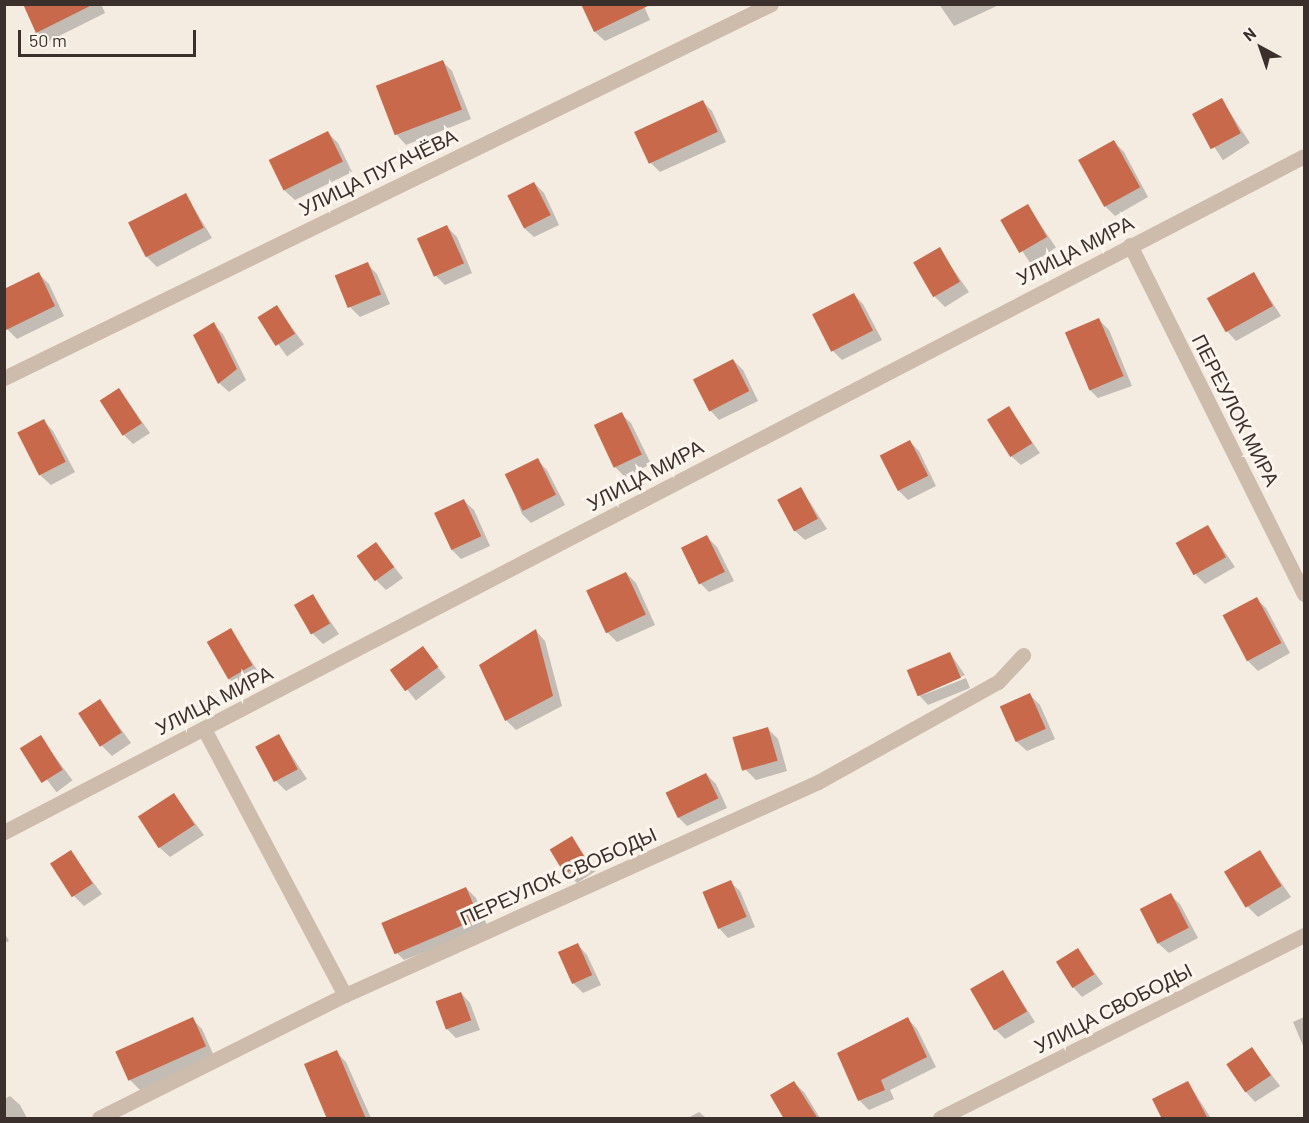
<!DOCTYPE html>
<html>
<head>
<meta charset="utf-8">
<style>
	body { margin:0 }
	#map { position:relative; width:1309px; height:1123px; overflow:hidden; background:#f4ebe1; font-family:Barlow,sans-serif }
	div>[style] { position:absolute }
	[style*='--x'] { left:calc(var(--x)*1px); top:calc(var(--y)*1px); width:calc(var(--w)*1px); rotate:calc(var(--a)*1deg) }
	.shadow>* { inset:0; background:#0003; transform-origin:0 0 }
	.building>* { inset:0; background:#c8694b; transform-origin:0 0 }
	.minor>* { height:15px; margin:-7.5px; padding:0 7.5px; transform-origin:7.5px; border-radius:7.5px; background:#cdbbac }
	span { translate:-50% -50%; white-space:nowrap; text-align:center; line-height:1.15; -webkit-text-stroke:6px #fbf5ee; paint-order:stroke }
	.street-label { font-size:20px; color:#3b302b }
	.frame { position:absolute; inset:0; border:6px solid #3b302b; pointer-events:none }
	.north { position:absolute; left:1231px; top:18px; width:60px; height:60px; -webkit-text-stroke:4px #fbf5ee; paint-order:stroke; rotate:320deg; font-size:16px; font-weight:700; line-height:24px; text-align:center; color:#3b302b }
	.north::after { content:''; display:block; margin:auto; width:21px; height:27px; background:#3b302b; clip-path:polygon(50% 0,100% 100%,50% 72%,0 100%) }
	.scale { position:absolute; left:18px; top:30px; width:178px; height:27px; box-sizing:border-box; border:3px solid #3b302b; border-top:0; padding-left:8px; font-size:18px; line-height:21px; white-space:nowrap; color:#3b302b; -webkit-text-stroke:4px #fbf5ee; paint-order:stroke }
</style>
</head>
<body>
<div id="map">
	<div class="shadow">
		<div style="clip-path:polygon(24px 4px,101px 4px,105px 13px,47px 42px,37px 32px)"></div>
		<div style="clip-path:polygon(582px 4px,643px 4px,650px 20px,605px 41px,595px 32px)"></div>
		<div style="clip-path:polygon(939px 4px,1001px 4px,954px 26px)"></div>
		<div style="clip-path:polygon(443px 62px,452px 71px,471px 119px,406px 145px,397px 135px)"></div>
		<div style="left:1222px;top:100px;width:51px;height:32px;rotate:57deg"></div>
		<div style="clip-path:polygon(703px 102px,712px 111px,726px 142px,660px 172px,650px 162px)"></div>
		<div style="clip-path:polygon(328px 133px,338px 143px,352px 172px,295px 200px,285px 191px,271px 161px)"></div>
		<div style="clip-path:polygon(1114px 142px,1124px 152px,1148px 197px,1115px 216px,1105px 206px)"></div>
		<div style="clip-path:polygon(534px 183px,544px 193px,559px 225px,534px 237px,524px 228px,509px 196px)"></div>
		<div style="clip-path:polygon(186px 195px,212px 238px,157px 267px,147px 257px)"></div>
		<div style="left:1028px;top:206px;width:50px;height:30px;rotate:56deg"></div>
		<div style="clip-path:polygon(447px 227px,457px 237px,472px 273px,445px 285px,435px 275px)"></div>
		<div style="clip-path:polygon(939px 249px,969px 292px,945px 307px,935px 297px)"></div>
		<div style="clip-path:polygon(367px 264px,377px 274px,390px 304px,360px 317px,350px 307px)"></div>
		<div style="clip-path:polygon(39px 274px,49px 284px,64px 316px,17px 339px,7px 329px)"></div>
		<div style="clip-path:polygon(1254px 274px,1281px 316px,1236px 341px,1227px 331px)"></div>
		<div style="clip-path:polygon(854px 295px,863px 304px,882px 340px,842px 360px,832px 350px)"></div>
		<div style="left:277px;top:307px;width:46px;height:21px;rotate:54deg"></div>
		<div style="clip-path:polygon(1099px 320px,1109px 330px,1132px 386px,1098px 398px,1088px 388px)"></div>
		<div style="clip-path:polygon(213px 324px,223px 334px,246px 380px,229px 392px,219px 383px)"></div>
		<div style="clip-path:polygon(733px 360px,743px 370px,758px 401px,719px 420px,710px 410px)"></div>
		<div style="clip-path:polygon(119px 389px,150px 433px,133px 444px,123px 434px)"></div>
		<div style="clip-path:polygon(1008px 408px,1040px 453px,1021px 465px,1011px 456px)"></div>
		<div style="clip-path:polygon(621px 414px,631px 423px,651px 464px,625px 477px,615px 467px)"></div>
		<div style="clip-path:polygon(44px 421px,53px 431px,75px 472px,51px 485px,41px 476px,19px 434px)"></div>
		<div style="clip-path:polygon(910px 442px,919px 451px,936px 486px,908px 500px,898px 490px)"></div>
		<div style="clip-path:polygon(537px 460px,547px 470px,565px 505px,531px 523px,522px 514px,507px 475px)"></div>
		<div style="clip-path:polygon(801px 488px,827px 529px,805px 540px,795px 531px)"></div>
		<div style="clip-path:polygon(464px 501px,474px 510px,490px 546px,461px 559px,452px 550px,436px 514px)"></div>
		<div style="clip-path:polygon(1208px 527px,1235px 567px,1205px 584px,1196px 575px)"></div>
		<div style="clip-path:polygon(707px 537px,717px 547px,734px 581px,709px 592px,699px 582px)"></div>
		<div style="clip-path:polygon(376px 544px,403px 578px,386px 590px,377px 581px)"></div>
		<div style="clip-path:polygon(626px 573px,636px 583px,655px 625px,617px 642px,607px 632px)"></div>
		<div style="clip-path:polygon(313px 596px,339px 634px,323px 644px,313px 634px)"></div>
		<div style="clip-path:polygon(1256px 599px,1266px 608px,1290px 653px,1258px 671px,1248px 661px)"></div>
		<div style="clip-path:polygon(231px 630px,261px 676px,239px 688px,229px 679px)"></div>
		<div style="clip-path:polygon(536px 631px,545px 641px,562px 706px,516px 730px,506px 720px)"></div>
		<div style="left:423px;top:648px;width:37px;height:38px;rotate:52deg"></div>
		<div style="clip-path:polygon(950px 653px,965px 675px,921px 696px,966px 678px,970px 688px,928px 705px,919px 695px)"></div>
		<div style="clip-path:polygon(1030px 695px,1040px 705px,1055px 739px,1027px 751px,1017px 742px,1002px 707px)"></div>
		<div style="clip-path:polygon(100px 700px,131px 743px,112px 756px,102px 746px)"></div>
		<div style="clip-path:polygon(768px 729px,778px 739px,787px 771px,756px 780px,746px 770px)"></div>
		<div style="clip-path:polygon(279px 736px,307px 779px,286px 791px,276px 781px)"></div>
		<div style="left:40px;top:737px;width:54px;height:20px;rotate:53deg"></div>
		<div style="clip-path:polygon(706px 774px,716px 784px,727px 808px,687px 826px,677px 816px)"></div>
		<div style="clip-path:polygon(174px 795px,204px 835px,170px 857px,160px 848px)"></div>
		<div style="clip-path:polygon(571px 838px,596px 871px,577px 883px,567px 873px)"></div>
		<div style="clip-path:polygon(70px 852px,102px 894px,84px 906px,74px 896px)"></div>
		<div style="clip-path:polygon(1260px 852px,1291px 897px,1258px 917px,1248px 907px)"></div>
		<div style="clip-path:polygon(730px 882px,740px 891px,755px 927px,728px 938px,719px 928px)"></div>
		<div style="clip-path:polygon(466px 888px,476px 898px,488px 928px,404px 960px,394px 950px)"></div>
		<div style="clip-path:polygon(1170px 895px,1180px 904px,1198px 938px,1169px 953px,1159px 944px,1142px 910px)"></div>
		<div style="clip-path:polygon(4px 932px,9px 941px,4px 943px)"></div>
		<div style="clip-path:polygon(578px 945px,587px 955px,601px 985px,583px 993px,574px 984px,560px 953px)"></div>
		<div style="clip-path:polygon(1078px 950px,1103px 984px,1082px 997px,1073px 987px)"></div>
		<div style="clip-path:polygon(1003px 972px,1035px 1022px,1005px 1039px,995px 1029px)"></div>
		<div style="clip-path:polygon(461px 993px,470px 1003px,480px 1030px,456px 1038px,446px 1028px)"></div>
		<div style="clip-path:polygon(1304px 1017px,1304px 1048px,1293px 1022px)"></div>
		<div style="clip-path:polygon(192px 1019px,202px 1029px,214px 1056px,140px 1090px,130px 1080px)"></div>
		<div style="clip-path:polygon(908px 1019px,917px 1029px,936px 1067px,890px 1090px,894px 1099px,869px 1110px,860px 1101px,839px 1053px)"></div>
		<div style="clip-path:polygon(1252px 1049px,1280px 1086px,1255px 1102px,1246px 1092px)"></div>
		<div style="clip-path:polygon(336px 1052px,346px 1062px,371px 1118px,329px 1118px)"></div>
		<div style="clip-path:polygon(794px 1083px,804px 1092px,820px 1118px,786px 1118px)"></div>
		<div style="clip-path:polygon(1188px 1083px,1211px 1118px,1163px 1118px)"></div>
		<div style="clip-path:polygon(10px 1096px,20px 1105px,27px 1118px,4px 1118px,4px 1099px)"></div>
		<div style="clip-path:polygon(699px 1112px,706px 1118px,688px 1118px)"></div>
	</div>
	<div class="building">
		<div style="clip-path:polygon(23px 4px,94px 4px,36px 33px)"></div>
		<div style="clip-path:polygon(581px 4px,652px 4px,594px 32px)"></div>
		<div style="left:443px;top:60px;width:53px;height:72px;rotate:69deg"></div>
		<div style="left:1222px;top:98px;width:40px;height:34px;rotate:62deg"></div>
		<div style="left:703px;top:100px;width:35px;height:76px;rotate:65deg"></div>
		<div style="left:328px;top:131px;width:34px;height:66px;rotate:64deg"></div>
		<div style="left:1114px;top:140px;width:54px;height:41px;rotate:61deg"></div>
		<div style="left:534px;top:182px;width:37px;height:30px;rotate:63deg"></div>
		<div style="left:186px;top:193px;width:39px;height:65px;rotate:63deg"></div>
		<div style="left:1028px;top:204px;width:38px;height:32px;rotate:60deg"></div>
		<div style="left:447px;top:225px;width:42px;height:33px;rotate:66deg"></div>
		<div style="left:940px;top:247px;width:40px;height:31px;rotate:60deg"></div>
		<div style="left:368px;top:262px;width:35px;height:36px;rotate:68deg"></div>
		<div style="clip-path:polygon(39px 272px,55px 306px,4px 331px,4px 289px)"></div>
		<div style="left:1254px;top:272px;width:39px;height:54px;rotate:61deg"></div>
		<div style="left:854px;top:293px;width:42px;height:47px;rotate:63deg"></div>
		<div style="left:277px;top:305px;width:34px;height:23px;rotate:58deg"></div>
		<div style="left:1099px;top:318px;width:63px;height:37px;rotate:67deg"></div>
		<div style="clip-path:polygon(214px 322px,237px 369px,218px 384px,193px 335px)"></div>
		<div style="left:733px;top:359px;width:36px;height:45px;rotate:63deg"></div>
		<div style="left:119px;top:388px;width:42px;height:23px;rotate:57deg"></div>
		<div style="left:1009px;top:406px;width:44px;height:26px;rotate:58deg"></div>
		<div style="left:622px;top:412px;width:47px;height:31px;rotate:65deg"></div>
		<div style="left:44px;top:419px;width:48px;height:30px;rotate:63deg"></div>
		<div style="left:910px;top:440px;width:40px;height:34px;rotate:63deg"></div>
		<div style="left:538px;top:458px;width:41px;height:37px;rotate:64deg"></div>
		<div style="left:801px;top:487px;width:36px;height:27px;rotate:62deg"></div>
		<div style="left:464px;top:499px;width:41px;height:33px;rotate:65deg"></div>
		<div style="left:1208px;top:525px;width:37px;height:37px;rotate:61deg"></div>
		<div style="left:707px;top:535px;width:41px;height:29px;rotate:64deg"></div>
		<div style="left:376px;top:542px;width:31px;height:24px;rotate:54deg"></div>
		<div style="left:626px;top:572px;width:47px;height:44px;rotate:65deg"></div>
		<div style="left:313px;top:594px;width:34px;height:22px;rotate:60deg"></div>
		<div style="left:1257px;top:597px;width:52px;height:39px;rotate:62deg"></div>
		<div style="left:231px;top:628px;width:43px;height:28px;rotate:60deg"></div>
		<div style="clip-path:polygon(536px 629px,553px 696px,505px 721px,479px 665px)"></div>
		<div style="left:423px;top:646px;width:26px;height:41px;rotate:54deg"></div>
		<div style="left:950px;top:652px;width:28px;height:47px;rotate:67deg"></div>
		<div style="left:1030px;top:693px;width:39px;height:33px;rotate:66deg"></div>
		<div style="left:100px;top:699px;width:40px;height:26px;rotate:57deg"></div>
		<div style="left:768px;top:727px;width:35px;height:37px;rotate:74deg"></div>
		<div style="left:279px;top:734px;width:40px;height:27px;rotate:62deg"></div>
		<div style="left:41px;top:735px;width:41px;height:25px;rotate:58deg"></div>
		<div style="left:706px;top:773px;width:28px;height:45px;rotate:64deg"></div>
		<div style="left:174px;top:793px;width:38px;height:43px;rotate:57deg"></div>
		<div style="left:572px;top:836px;width:29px;height:26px;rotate:59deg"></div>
		<div style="left:71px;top:850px;width:40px;height:25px;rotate:57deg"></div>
		<div style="left:1260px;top:850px;width:42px;height:42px;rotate:59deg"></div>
		<div style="left:731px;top:880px;width:40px;height:31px;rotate:67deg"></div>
		<div style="left:466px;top:887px;width:34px;height:92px;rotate:67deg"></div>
		<div style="left:1171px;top:893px;width:39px;height:35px;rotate:63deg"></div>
		<div style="left:578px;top:943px;width:35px;height:22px;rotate:66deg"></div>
		<div style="left:1078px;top:948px;width:31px;height:26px;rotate:58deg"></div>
		<div style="left:1003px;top:970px;width:48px;height:38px;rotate:60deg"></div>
		<div style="left:461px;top:992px;width:30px;height:27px;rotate:70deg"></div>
		<div style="left:193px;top:1017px;width:32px;height:85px;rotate:66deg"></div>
		<div style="clip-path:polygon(908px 1017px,927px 1057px,881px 1080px,885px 1090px,858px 1101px,837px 1053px)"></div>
		<div style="left:1252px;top:1047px;width:34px;height:31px;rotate:56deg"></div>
		<div style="clip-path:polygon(337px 1050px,366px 1119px,327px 1119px,304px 1064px)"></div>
		<div style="clip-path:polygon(794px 1081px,818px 1119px,784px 1119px,770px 1095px)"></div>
		<div style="clip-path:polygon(1188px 1081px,1208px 1119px,1162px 1119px,1152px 1099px)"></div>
	</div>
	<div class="minor">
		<div style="--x:1130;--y:245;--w:390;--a:63.5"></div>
		<div style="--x:4;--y:378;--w:853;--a:-25.99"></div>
		<div style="--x:204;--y:729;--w:301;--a:62.1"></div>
		<div style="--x:4;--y:832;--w:1465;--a:-27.47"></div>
		<div style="--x:99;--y:1118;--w:275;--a:-26.6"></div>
		<div style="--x:345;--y:995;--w:519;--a:-24.24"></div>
		<div style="--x:818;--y:782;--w:206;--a:-29.1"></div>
		<div style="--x:998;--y:682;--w:37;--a:-47"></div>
		<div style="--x:940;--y:1118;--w:407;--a:-26.7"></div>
	</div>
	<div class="street-label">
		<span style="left:378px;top:172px;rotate:-26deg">УЛИЦА ПУГАЧЁВА</span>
		<span style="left:1075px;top:250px;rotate:-27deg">УЛИЦА МИРА</span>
		<span style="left:1236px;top:410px;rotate:63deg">ПЕРЕУЛОК МИРА</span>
		<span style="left:645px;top:475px;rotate:-28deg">УЛИЦА МИРА</span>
		<span style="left:214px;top:700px;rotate:-27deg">УЛИЦА МИРА</span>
		<span style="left:558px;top:876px;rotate:-24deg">ПЕРЕУЛОК СВОБОДЫ</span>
		<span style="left:1113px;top:1008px;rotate:-27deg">УЛИЦА СВОБОДЫ</span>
	</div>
	<div class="frame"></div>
	<div class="north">N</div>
	<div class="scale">50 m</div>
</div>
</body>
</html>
